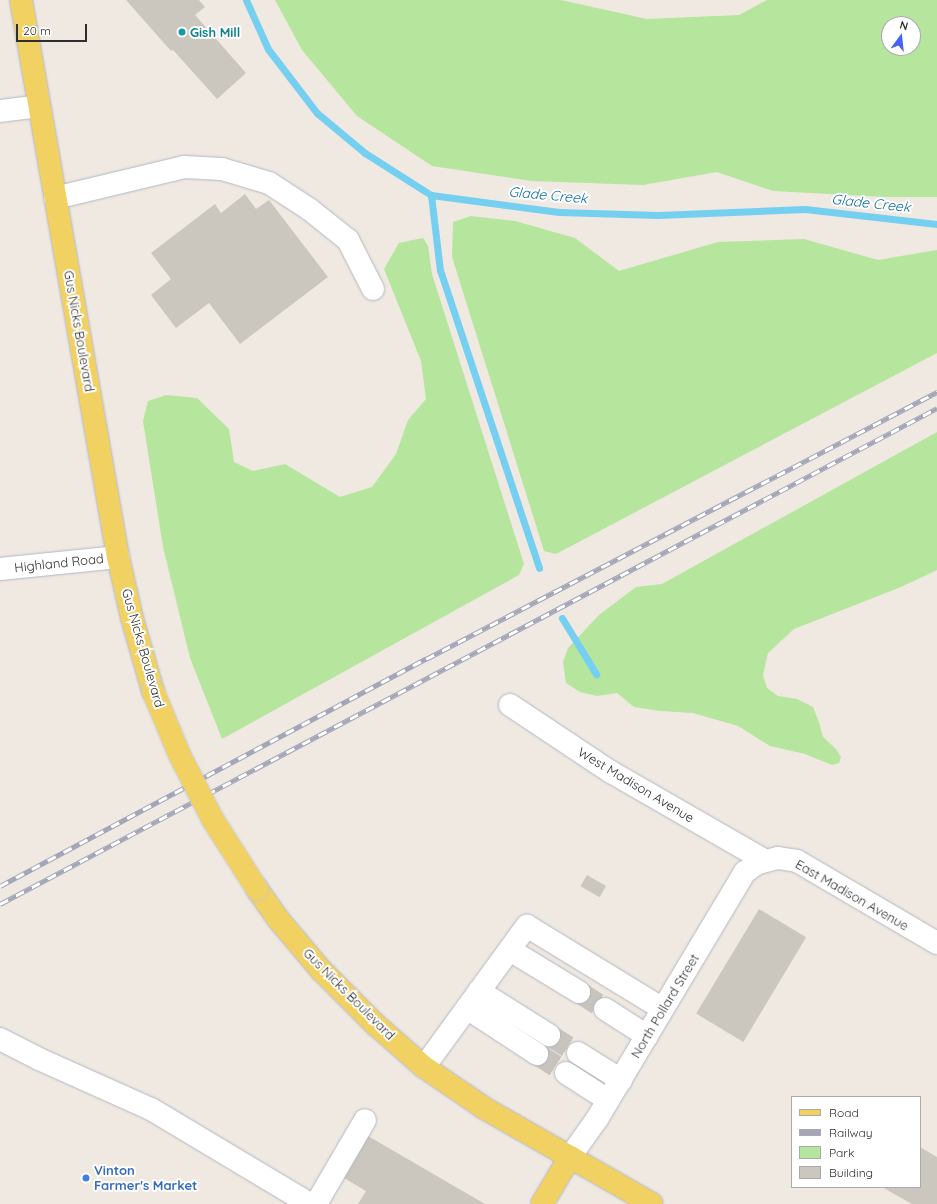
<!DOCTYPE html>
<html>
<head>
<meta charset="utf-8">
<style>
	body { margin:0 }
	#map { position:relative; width:937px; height:1204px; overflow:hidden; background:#efe9e1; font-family:Quicksand,sans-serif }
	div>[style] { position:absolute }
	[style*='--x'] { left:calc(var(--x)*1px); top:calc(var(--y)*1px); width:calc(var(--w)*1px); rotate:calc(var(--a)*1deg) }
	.green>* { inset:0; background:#b6e59e }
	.stream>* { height:7px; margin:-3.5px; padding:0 3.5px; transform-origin:3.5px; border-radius:3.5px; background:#75cff0 }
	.building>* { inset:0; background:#cbc7bf; transform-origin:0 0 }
	.minor-tunnel>* { height:22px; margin-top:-11px; transform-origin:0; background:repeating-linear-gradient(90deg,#c8c4bd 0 22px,transparent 0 33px) }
	.roads { filter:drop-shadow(0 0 1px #b4b7c1) drop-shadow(0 0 1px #b4b7c1) }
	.minor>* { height:22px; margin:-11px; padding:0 11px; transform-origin:11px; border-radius:11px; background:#fff }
	.major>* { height:22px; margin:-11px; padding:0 11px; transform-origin:11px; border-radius:11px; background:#f2d163 }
	.rail>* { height:4.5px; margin-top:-2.25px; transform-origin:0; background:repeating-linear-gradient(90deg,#fff 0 9px,#a3a6b8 0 18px); box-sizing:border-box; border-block:1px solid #a3a6b8 }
	.bridges { filter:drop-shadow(0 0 1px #c9c9c9) drop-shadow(0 0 1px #c9c9c9) }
	.major-bridge>* { height:22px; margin:-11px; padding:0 11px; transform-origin:11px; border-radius:11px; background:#f2d163 }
	.dots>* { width:11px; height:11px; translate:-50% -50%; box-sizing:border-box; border:2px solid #fff; border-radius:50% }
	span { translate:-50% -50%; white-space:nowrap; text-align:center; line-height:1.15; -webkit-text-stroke:4px #fff; paint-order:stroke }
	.culture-label { font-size:13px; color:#0d838f; font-weight:700 }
	.left { translate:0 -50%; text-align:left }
	.street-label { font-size:13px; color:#2e2e2e }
	.shop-label { font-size:13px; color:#366cbe; font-weight:700 }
	.water-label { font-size:14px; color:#0d6fa3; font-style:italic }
	.legend { position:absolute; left:791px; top:1096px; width:130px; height:92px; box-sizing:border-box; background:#fff; border:1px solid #ababab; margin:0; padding:5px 7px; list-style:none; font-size:12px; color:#2e2e2e }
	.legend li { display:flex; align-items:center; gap:8px; height:20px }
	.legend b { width:20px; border:1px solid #ababab }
	.north { position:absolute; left:881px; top:16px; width:40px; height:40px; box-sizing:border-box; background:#fff; border:1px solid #ababab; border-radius:50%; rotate:15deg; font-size:11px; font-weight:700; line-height:16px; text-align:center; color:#2e2e2e }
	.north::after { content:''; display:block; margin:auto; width:14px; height:18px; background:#4264fb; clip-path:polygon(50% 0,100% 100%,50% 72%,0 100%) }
	.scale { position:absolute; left:16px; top:24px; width:71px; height:18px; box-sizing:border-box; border:2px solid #2e2e2e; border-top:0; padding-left:5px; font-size:12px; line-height:14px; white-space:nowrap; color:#2e2e2e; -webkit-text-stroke:3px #fff; paint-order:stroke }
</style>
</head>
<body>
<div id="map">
	<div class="green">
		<div style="clip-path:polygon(evenodd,275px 0,561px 0,647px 19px,739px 15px,767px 0,937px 0,937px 197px,885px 197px,773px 191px,717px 172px,643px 185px,532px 181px,432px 166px,357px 116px,302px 50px,275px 0,889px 24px,913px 24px,913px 48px,889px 48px,889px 24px)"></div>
		<div style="clip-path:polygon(471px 216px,515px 221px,575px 238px,619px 271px,718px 242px,804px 239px,878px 260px,937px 250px,937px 353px,556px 554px,544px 551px,452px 257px,453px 222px)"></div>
		<div style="clip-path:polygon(423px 238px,428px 246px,432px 274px,524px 564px,519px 575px,222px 739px,190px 658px,163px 547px,143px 421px,148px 401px,166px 395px,197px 398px,229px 429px,234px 462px,253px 471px,285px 464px,340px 497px,372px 487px,396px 454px,408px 420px,426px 399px,421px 361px,384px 269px,399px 243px)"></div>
		<div style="clip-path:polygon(937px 432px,937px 570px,901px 587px,794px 629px,768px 653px,763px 675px,767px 688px,778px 696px,797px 699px,813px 707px,819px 722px,823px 737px,836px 749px,841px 757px,839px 763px,832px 765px,805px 754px,770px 746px,738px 726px,693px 713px,660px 711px,634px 707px,617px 693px,597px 696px,580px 692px,566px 683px,563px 662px,568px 648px,599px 615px,636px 587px,662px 584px)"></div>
	</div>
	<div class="stream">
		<div style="--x:246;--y:0;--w:54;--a:65.8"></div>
		<div style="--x:268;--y:49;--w:81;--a:52.6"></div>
		<div style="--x:317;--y:113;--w:62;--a:39.8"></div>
		<div style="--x:365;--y:153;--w:78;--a:32.5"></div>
		<div style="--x:431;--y:195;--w:129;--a:7.6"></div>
		<div style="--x:559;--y:212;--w:99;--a:1.7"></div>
		<div style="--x:658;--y:215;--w:147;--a:-2.3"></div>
		<div style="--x:805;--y:209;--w:133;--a:6.5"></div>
		<div style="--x:431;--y:195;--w:76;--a:83.2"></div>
		<div style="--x:440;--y:270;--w:314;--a:71.6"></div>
		<div style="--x:562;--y:618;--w:66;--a:58.7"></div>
	</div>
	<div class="building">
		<div style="clip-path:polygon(126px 0,199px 0,205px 7px,195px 15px,246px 73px,217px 99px,173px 50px,171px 51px)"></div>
		<div style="clip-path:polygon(245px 194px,256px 209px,269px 200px,328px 277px,240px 344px,209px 303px,176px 328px,151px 295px,171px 279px,151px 253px,215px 204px,221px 213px)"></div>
		<div style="left:587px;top:875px;width:22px;height:13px;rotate:30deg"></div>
		<div style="left:759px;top:909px;width:55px;height:122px;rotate:31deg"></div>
		<div style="clip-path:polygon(368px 1136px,485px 1204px,358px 1204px,366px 1191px,344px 1178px)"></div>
		<div style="clip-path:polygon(920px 1147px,937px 1157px,937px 1204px,912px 1204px,882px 1187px,920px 1187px)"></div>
	</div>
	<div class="minor-tunnel">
		<div style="--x:579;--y:992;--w:31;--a:33"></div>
		<div style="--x:549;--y:1035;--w:34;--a:32"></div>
		<div style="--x:537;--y:1054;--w:35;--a:33"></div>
	</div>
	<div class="roads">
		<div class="minor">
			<div style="--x:0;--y:111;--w:39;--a:-7"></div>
			<div style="--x:55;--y:198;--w:133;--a:-13.5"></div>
			<div style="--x:184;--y:167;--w:38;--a:3"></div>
			<div style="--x:222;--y:169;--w:49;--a:16.6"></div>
			<div style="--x:269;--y:183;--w:48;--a:33"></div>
			<div style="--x:309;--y:209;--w:50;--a:38.5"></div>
			<div style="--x:348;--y:240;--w:55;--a:63"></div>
			<div style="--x:0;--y:569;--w:119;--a:-5.8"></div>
			<div style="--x:510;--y:705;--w:121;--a:33.6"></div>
			<div style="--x:611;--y:772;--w:177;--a:29.9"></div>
			<div style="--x:510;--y:950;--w:81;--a:31.3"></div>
			<div style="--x:479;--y:991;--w:83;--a:32.2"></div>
			<div style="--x:467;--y:1008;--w:84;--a:33.3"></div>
			<div style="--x:605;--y:1009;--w:50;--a:32.7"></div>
			<div style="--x:0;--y:1039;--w:44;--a:27.1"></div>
			<div style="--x:39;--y:1059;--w:123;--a:24.1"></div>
			<div style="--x:151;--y:1109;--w:185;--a:30.9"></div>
			<div style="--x:578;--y:1053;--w:51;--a:32.1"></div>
			<div style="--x:424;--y:1067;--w:175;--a:-53.9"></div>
			<div style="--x:527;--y:926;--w:159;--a:31.4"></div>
			<div style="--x:566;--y:1073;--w:50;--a:32.7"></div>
			<div style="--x:570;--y:1157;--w:47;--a:-54.6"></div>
			<div style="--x:597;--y:1119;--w:288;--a:-59.1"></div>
			<div style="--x:745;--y:872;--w:16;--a:-35"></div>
			<div style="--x:758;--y:863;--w:21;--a:-14"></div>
			<div style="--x:778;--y:858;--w:19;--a:9"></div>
			<div style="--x:797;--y:861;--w:162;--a:30.4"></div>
			<div style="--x:316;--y:1204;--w:97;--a:-59.7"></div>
		</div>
		<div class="major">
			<div style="--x:21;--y:0;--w:565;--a:80.12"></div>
			<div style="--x:118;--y:557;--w:63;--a:77.1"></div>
			<div style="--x:132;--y:618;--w:76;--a:74"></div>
			<div style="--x:257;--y:889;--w:37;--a:55"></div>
			<div style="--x:278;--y:919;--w:67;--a:49.9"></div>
			<div style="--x:321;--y:970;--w:78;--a:45"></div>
			<div style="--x:376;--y:1025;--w:64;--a:41.2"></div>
			<div style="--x:424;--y:1067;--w:73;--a:34.3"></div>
			<div style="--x:484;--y:1108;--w:193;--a:29.7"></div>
			<div style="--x:542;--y:1204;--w:55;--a:-59.2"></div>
		</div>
	</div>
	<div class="rail">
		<div style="--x:0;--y:886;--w:483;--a:-28.1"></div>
		<div style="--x:426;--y:659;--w:577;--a:-27.59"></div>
		<div style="--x:0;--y:904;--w:1060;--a:-27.89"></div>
	</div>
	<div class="bridges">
		<div class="major-bridge">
			<div style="--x:153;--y:691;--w:70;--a:67.4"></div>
			<div style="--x:180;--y:756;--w:72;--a:62.7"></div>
			<div style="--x:213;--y:820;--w:82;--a:57.5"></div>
		</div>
	</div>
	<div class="dots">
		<div style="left:182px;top:32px;background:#0f9aa8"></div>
		<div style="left:86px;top:1178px;background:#3f7fe0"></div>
	</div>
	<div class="culture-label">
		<span class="left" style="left:190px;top:32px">Gish Mill</span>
	</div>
	<div class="street-label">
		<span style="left:79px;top:331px;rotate:80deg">Gus Nicks Boulevard</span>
		<span style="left:59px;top:563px;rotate:-6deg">Highland Road</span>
		<span style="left:143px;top:648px;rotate:74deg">Gus Nicks Boulevard</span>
		<span style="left:636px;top:785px;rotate:31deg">West Madison Avenue</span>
		<span style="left:852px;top:895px;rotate:30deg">East Madison Avenue</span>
		<span style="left:349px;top:994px;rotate:45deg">Gus Nicks Boulevard</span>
		<span style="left:665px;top:1006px;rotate:-59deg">North Pollard Street</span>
	</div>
	<div class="shop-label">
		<span class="left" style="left:94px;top:1178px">Vinton<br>Farmer's Market</span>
	</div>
	<div class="water-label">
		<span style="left:548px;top:195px;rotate:5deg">Glade Creek</span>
		<span style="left:871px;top:203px;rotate:6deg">Glade Creek</span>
	</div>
	<ul class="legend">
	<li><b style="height:5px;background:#f2d163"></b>Road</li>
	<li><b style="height:5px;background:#a3a6b8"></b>Railway</li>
	<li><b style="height:11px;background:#b6e59e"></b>Park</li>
	<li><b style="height:11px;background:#cbc7bf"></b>Building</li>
	</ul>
	<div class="north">N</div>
	<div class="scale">20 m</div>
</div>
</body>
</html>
